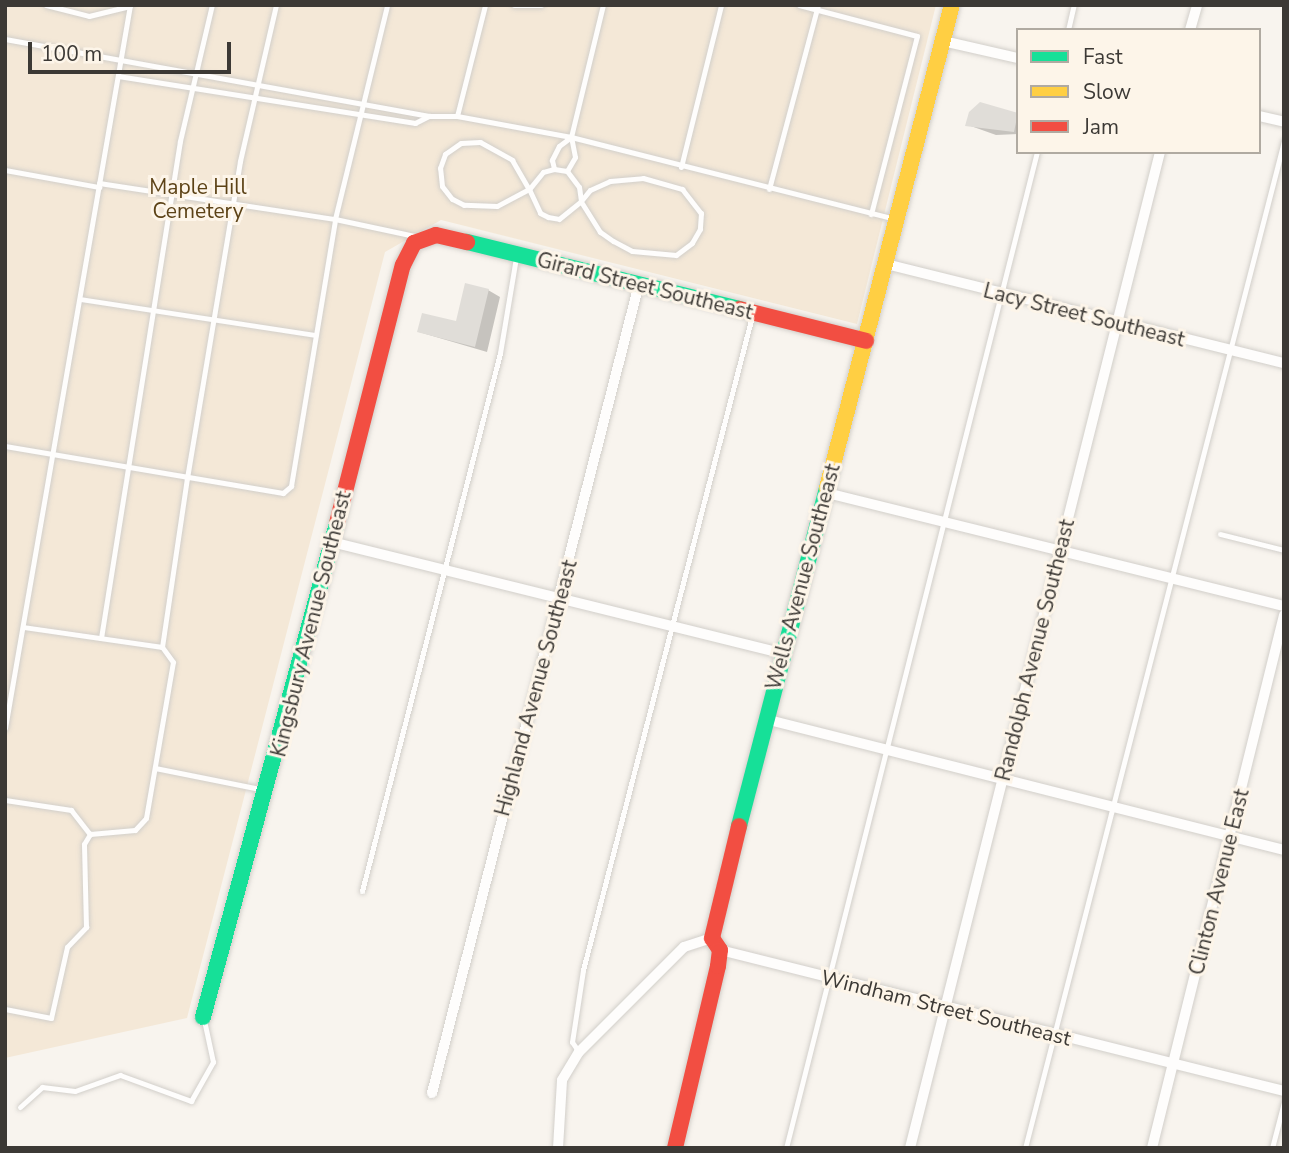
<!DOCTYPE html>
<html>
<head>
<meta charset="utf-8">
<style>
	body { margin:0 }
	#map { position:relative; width:1289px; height:1153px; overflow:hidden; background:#f8f4ee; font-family:"Nunito Sans",sans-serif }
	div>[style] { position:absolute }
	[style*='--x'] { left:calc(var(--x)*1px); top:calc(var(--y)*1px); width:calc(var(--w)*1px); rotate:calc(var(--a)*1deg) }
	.green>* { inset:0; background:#f4e8d7 }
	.shadow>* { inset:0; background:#0003 }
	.building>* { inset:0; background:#e0ddd8 }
	.roads { filter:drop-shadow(0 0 2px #d2cfca) drop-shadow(0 0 2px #d2cfca) }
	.lane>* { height:5px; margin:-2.5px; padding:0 2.5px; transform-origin:2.5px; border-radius:2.5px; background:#fefdfc }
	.street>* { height:10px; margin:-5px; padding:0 5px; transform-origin:5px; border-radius:5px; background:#fefdfc }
	.fast>* { height:16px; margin:-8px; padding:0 8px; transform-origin:8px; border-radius:8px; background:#16e098 }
	.slow>* { height:16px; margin:-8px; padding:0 8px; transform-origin:8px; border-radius:8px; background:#ffcf43 }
	.jam>* { height:16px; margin:-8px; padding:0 8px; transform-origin:8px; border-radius:8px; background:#f24e42 }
	span { translate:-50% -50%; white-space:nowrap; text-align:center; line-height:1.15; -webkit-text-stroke:6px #fdf5e9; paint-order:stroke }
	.park-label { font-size:21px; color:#5c4216 }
	.street-label { font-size:21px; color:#3c3935 }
	.frame { position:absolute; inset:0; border:7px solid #3c3935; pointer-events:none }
	.legend { position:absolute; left:1016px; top:28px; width:245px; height:126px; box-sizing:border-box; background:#fdf5e9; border:2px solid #b0aaa1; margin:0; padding:9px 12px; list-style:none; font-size:21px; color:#3c3935 }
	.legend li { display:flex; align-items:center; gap:14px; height:35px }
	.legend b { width:35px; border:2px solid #b0aaa1 }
	.scale { position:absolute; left:28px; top:42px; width:203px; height:32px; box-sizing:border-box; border:4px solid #3c3935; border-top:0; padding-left:9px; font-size:21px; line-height:24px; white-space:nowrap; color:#3c3935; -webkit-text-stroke:5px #fdf5e9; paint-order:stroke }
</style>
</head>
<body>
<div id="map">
	<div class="green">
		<div style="clip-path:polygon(5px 5px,936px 5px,857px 324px,441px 220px,385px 252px,187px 1018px,5px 1058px)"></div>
	</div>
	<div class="shadow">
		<div style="clip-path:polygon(980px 104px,1018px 114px,1018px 134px,996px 135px,968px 125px)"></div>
		<div style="clip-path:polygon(488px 290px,500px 297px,487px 352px,419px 332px,457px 324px)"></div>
	</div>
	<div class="building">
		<div style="clip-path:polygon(980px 102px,1018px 113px,1014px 132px,965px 126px,969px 112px)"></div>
		<div style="clip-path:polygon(465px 283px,489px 289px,475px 347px,417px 332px,422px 313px,456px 321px)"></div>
	</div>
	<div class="roads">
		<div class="lane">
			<div style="--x:46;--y:5;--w:44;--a:14.3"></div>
			<div style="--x:89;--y:16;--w:42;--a:-13.7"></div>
			<div style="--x:514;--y:5;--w:27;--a:0"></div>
			<div style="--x:799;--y:5;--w:122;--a:14.7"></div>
			<div style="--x:917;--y:36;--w:184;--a:104.5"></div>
			<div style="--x:1068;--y:30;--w:26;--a:-77"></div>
			<div style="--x:5;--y:39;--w:431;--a:10.3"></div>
			<div style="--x:118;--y:76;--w:301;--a:9"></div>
			<div style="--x:415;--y:123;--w:16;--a:-27"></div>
			<div style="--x:429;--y:116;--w:28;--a:0"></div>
			<div style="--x:457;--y:116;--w:116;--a:10.4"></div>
			<div style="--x:571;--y:137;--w:334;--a:14.2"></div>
			<div style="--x:457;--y:116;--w:114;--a:-75.8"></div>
			<div style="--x:571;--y:137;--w:15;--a:143"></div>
			<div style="--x:559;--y:146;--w:16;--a:117"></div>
			<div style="--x:552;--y:160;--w:9;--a:77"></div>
			<div style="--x:554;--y:169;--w:13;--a:9"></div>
			<div style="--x:567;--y:171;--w:16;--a:-60"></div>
			<div style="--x:575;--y:157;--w:20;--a:-101"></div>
			<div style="--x:571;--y:137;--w:136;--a:-76.4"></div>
			<div style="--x:480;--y:142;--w:37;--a:29"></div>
			<div style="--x:512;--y:160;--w:34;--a:60"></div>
			<div style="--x:529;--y:189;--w:36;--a:152"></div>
			<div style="--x:497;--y:206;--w:33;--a:-178"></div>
			<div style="--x:464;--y:205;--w:13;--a:-153"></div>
			<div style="--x:452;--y:199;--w:16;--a:-128"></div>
			<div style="--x:442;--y:186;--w:18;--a:-96"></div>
			<div style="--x:440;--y:168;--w:15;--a:-70"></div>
			<div style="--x:445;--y:154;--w:19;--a:-35"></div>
			<div style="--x:461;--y:143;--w:19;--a:-3"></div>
			<div style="--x:681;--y:167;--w:167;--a:-76.1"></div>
			<div style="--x:554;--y:169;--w:11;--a:165"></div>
			<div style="--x:543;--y:172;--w:22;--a:129"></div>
			<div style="--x:529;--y:189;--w:26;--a:65"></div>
			<div style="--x:540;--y:213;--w:9;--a:27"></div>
			<div style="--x:548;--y:217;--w:11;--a:10"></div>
			<div style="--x:559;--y:219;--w:28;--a:-39"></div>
			<div style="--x:581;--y:201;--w:14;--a:-98"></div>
			<div style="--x:579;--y:187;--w:20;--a:-127"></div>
			<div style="--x:5;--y:170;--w:96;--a:10.3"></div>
			<div style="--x:643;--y:178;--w:41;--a:15.8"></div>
			<div style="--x:682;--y:189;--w:31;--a:52"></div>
			<div style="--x:701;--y:213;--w:16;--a:94"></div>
			<div style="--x:700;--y:229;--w:16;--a:120"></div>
			<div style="--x:692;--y:243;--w:20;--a:143"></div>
			<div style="--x:676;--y:255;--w:44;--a:-174.8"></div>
			<div style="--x:632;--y:251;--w:21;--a:-152"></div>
			<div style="--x:613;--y:241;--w:16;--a:-145"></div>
			<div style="--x:600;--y:232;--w:36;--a:-122"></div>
			<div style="--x:581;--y:201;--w:14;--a:-51"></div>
			<div style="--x:590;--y:190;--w:22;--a:-24"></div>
			<div style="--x:610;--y:181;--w:33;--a:-5"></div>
			<div style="--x:99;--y:183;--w:239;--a:8.7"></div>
			<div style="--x:335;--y:219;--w:86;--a:12.1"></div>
			<div style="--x:769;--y:189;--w:190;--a:-75.1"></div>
			<div style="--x:80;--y:299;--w:238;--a:8.7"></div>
			<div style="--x:5;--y:446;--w:282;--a:9.6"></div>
			<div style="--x:283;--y:493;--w:11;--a:-41"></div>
			<div style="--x:291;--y:486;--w:271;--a:-80.6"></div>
			<div style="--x:335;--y:219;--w:220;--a:-76.3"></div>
			<div style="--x:1220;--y:534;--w:66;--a:14"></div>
			<div style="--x:23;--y:627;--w:140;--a:8.2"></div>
			<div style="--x:101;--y:638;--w:503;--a:-80.97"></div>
			<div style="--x:180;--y:141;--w:140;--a:-76.8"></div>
			<div style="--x:5;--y:728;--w:734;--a:-80.19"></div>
			<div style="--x:155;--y:768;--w:112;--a:11.3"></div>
			<div style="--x:5;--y:800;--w:67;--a:8.6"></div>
			<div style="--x:71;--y:810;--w:31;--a:52"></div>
			<div style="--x:362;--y:891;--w:555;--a:-75.61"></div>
			<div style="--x:500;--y:353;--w:97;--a:-80.5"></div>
			<div style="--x:5;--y:1009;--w:47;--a:11.1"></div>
			<div style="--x:51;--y:1018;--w:73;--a:-77.3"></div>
			<div style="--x:67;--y:947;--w:28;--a:-46"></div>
			<div style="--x:86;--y:927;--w:83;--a:-91.4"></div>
			<div style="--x:84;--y:844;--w:12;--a:-59"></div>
			<div style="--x:90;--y:834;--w:45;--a:-5.1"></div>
			<div style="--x:135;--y:830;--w:16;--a:-47"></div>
			<div style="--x:146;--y:818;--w:158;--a:-80.2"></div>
			<div style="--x:173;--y:662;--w:19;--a:-126"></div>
			<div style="--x:162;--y:647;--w:171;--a:-81.6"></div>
			<div style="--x:187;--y:478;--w:321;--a:-80.5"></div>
			<div style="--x:240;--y:161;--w:160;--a:-77"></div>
			<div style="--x:579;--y:1052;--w:12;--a:-125"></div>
			<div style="--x:572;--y:1042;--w:73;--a:-81.3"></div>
			<div style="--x:583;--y:970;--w:675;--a:-75.51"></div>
			<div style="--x:20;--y:1107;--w:30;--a:-42"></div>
			<div style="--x:42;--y:1087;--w:33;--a:7"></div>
			<div style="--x:75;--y:1091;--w:48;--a:-19.6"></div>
			<div style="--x:120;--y:1075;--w:76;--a:20.1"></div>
			<div style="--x:191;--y:1101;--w:45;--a:-60.6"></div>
			<div style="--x:213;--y:1062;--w:43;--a:-102.1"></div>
			<div style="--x:786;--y:1148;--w:1027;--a:-75.86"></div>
			<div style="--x:1025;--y:1148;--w:1040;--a:-75.58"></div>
			<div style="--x:1272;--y:1148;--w:48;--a:-75.4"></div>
		</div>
		<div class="street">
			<div style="--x:1190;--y:30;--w:26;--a:-74"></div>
			<div style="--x:943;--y:41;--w:77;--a:12.8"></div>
			<div style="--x:1259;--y:116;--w:26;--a:13"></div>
			<div style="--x:886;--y:264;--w:410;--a:14"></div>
			<div style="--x:827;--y:493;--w:471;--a:13.9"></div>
			<div style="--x:332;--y:542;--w:463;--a:13.9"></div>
			<div style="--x:765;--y:719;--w:535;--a:14.17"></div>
			<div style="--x:720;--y:950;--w:581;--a:14.04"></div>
			<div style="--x:432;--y:1093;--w:835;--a:-75.65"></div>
			<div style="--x:558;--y:1148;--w:68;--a:-86.6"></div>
			<div style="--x:562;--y:1080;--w:33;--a:-59"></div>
			<div style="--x:579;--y:1052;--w:148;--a:-45"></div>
			<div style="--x:684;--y:947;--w:29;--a:-18"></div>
			<div style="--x:910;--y:1148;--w:1027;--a:-75.91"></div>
			<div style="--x:1152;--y:1148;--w:549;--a:-76.09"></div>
		</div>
		<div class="fast">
			<div style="--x:467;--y:242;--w:280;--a:13.8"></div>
			<div style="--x:739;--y:826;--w:349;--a:-75.4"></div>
			<div style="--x:203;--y:1017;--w:512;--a:-74.82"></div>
		</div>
		<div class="slow">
			<div style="--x:827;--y:488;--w:499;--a:-75.5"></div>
		</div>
		<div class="jam">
			<div style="--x:739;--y:309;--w:131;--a:14.1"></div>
			<div style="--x:337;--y:523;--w:266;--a:-75.7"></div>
			<div style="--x:403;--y:265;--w:25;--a:-63"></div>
			<div style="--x:414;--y:243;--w:23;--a:-20"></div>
			<div style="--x:436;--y:235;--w:32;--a:13"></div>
			<div style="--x:675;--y:1148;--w:187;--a:-76.7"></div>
			<div style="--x:718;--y:966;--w:16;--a:-83"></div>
			<div style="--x:720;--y:950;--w:14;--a:-124"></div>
			<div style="--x:712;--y:938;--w:115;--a:-76.4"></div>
		</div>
	</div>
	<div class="park-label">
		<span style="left:198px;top:199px">Maple Hill<br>Cemetery</span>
	</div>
	<div class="street-label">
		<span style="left:645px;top:286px;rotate:14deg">Girard Street Southeast</span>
		<span style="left:1084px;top:315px;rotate:14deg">Lacy Street Southeast</span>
		<span style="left:803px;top:577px;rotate:-75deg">Wells Avenue Southeast</span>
		<span style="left:311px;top:624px;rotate:-76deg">Kingsbury Avenue Southeast</span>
		<span style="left:1035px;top:650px;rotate:-76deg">Randolph Avenue Southeast</span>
		<span style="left:536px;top:688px;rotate:-75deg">Highland Avenue Southeast</span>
		<span style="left:1219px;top:882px;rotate:-76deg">Clinton Avenue East</span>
		<span style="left:946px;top:1008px;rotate:14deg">Windham Street Southeast</span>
	</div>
	<div class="frame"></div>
	<ul class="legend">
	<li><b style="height:9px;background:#16e098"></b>Fast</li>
	<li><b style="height:9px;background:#ffcf43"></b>Slow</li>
	<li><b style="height:9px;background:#f24e42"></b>Jam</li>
	</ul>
	<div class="scale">100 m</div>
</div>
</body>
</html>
